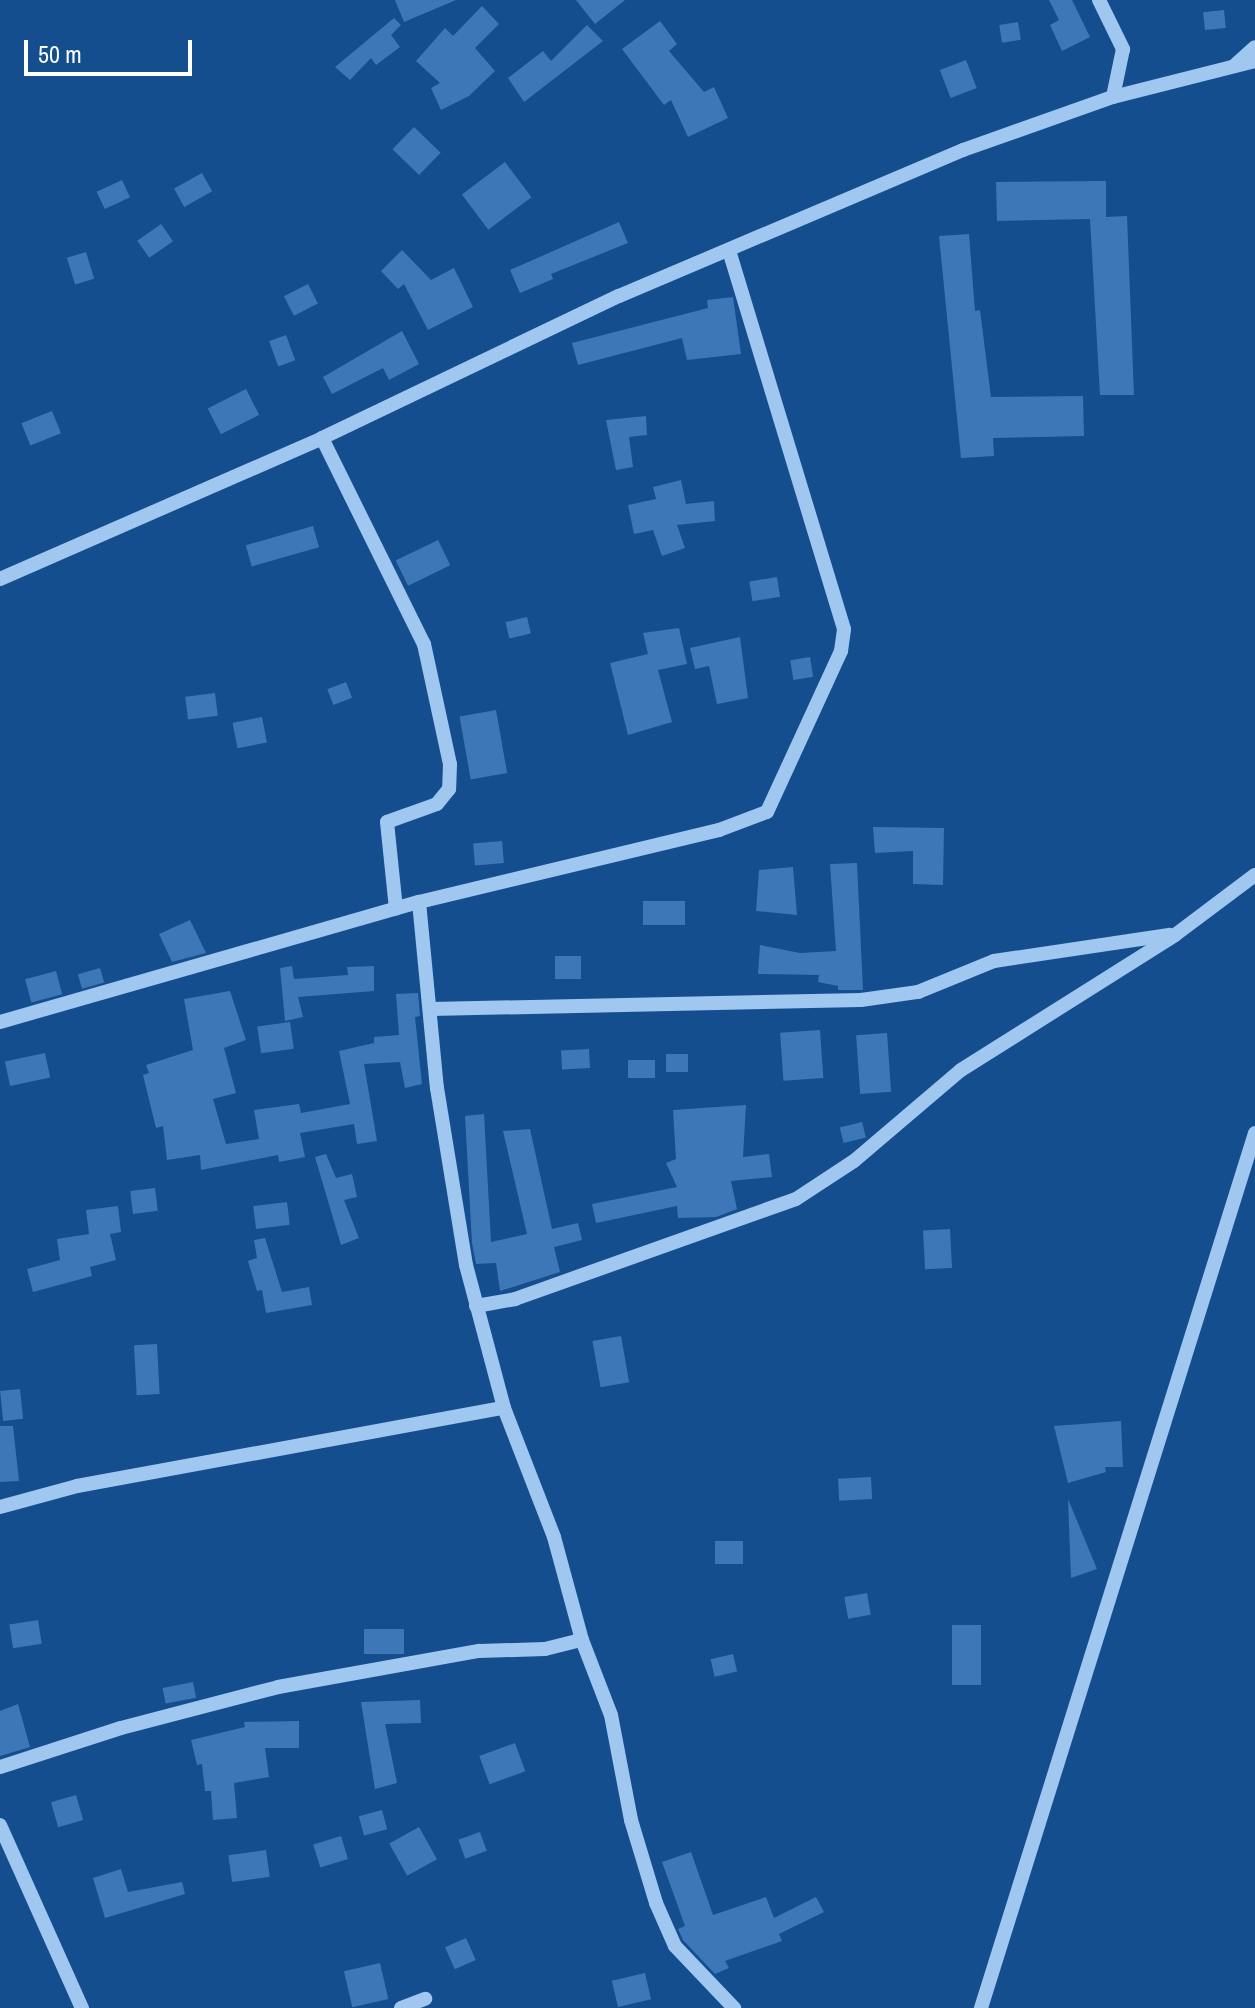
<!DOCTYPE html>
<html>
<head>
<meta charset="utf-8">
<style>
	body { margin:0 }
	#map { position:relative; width:1255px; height:2008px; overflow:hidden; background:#144e8e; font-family:"Archivo Narrow",sans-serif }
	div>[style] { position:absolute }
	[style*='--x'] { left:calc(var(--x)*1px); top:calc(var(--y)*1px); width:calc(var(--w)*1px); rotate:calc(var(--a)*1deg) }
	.building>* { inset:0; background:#3d77b7; transform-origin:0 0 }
	.minor>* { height:14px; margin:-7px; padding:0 7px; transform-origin:7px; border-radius:7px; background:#9fc7f0 }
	span { translate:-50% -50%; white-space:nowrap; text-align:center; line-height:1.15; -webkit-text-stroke:8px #144e8e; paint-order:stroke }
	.scale { position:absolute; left:24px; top:40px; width:168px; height:36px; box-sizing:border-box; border:4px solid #fff; border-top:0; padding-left:10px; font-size:24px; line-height:28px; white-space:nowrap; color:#fff; -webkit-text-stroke:6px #144e8e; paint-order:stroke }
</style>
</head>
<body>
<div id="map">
	<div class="building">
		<div style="clip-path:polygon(395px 0,456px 0,404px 22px)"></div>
		<div style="clip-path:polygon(576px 0,625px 0,595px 24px)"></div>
		<div style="clip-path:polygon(1049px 0,1072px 0,1090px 37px,1062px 51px,1050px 25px,1059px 20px)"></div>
		<div style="clip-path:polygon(482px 6px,499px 24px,475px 48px,495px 71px,469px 96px,441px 110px,431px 88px,440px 83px,416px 61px,445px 28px,453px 36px)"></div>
		<div style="left:1224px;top:10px;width:18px;height:21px;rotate:84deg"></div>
		<div style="clip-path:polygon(394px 18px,401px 25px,391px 35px,400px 47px,376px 65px,371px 58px,350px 80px,335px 67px)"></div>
		<div style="clip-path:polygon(660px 21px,677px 44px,669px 51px,704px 92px,714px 87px,728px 118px,688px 137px,671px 100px,664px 105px,622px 49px)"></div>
		<div style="left:1018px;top:22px;width:18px;height:19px;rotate:81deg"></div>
		<div style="clip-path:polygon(587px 25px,603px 41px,524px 102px,508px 78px,543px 51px,551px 61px)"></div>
		<div style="left:966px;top:60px;width:30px;height:28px;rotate:69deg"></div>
		<div style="left:414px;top:127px;width:37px;height:31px;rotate:44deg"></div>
		<div style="left:505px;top:162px;width:44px;height:54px;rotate:53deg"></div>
		<div style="left:202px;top:173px;width:21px;height:32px;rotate:61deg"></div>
		<div style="left:122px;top:180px;width:19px;height:28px;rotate:65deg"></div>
		<div style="clip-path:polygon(1106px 181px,1106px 217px,1127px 216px,1134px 395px,1100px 395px,1090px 219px,997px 221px,996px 182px)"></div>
		<div style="clip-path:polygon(619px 222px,628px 243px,551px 274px,553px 279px,520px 293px,510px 270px)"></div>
		<div style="left:161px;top:224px;width:21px;height:29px;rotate:55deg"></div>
		<div style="clip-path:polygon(969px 234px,975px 311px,980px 310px,991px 397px,1083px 396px,1084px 436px,993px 438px,994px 456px,961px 458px,939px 236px)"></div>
		<div style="clip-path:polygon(402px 250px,431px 280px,454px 268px,473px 307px,428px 330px,404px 284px,398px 289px,381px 271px)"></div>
		<div style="left:86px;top:252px;width:28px;height:20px;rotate:73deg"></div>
		<div style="left:308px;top:284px;width:22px;height:27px;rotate:63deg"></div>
		<div style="clip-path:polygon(733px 297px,741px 354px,687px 360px,682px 338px,578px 365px,572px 343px,708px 308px,707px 300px)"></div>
		<div style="clip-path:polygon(402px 331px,419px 364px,389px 380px,383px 368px,332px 394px,323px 377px)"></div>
		<div style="left:286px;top:335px;width:27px;height:18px;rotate:70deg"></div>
		<div style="left:246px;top:389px;width:29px;height:43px;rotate:63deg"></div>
		<div style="left:52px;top:411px;width:24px;height:33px;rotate:68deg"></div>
		<div style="clip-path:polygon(646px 416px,647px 435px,629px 437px,633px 467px,616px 470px,606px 420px)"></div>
		<div style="clip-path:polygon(681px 480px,686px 504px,714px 501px,715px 521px,677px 525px,685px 548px,662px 556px,653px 530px,634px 534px,628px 505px,656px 499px,653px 487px)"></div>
		<div style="left:313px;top:526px;width:22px;height:70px;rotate:74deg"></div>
		<div style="left:438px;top:540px;width:28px;height:47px;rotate:64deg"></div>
		<div style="left:777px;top:577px;width:20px;height:28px;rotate:81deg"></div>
		<div style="left:527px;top:617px;width:17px;height:22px;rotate:77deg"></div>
		<div style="clip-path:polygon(679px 628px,687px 664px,658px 670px,672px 722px,628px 735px,610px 663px,648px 654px,643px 633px)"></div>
		<div style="clip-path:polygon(740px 637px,748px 698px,717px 704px,709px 666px,695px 669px,690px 648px)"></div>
		<div style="left:810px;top:657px;width:20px;height:20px;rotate:81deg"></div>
		<div style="left:346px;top:682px;width:17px;height:20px;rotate:69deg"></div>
		<div style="left:215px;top:693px;width:23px;height:30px;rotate:83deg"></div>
		<div style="left:496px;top:710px;width:64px;height:37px;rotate:80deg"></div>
		<div style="left:262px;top:717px;width:26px;height:30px;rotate:79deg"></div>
		<div style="clip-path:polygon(873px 827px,944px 828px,943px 885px,913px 884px,913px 851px,875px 853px)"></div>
		<div style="left:502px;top:841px;width:22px;height:29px;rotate:85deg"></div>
		<div style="clip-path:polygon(857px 863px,863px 990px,838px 990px,838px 986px,818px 982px,819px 975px,758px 974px,760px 945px,800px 953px,836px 951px,830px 864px)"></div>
		<div style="clip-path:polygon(793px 867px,797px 915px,756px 911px,759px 870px)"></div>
		<div style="left:643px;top:901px;width:42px;height:24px"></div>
		<div style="clip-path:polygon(190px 920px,206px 953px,172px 962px,159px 934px)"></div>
		<div style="left:581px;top:956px;width:23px;height:26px;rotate:90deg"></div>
		<div style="clip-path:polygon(292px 966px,294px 979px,348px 975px,347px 967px,374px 966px,374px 991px,298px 997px,303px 1017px,285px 1021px,280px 968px)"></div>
		<div style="left:100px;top:968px;width:15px;height:23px;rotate:74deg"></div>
		<div style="left:56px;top:971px;width:24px;height:32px;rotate:75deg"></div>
		<div style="clip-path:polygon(230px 991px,246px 1040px,224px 1048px,236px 1093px,213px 1099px,226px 1144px,259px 1139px,254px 1110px,299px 1104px,301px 1113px,350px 1104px,339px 1051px,374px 1043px,374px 1037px,399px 1035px,396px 994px,418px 993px,420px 1016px,415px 1017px,422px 1084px,405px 1088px,400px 1062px,364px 1064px,377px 1141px,357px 1144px,354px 1124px,300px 1133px,305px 1157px,279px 1162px,278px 1155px,201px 1170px,200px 1155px,167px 1160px,163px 1126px,156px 1128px,143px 1075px,149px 1073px,146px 1065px,193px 1050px,184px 999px)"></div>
		<div style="left:290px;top:1022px;width:27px;height:33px;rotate:82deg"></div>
		<div style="left:820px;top:1030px;width:48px;height:40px;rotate:86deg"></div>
		<div style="left:887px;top:1033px;width:59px;height:31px;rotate:86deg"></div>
		<div style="left:589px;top:1049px;width:19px;height:28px;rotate:87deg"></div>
		<div style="left:45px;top:1053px;width:25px;height:41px;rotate:78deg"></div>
		<div style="left:666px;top:1054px;width:22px;height:18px"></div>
		<div style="left:655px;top:1060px;width:18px;height:27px;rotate:90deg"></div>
		<div style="clip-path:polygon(746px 1105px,743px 1157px,769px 1154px,772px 1177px,731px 1181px,737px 1209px,716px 1217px,678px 1218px,677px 1206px,596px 1223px,592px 1204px,677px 1187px,666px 1163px,676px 1159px,673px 1110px)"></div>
		<div style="clip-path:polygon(484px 1114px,491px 1242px,527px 1234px,503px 1131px,530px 1129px,552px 1229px,578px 1223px,582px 1240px,554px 1247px,560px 1272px,500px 1291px,496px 1263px,476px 1264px,472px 1243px,465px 1116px)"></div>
		<div style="left:862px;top:1122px;width:16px;height:23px;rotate:76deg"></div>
		<div style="clip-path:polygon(326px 1154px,336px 1178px,352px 1174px,357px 1197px,344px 1200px,359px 1238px,341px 1245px,315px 1157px)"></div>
		<div style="left:155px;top:1188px;width:23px;height:25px;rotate:83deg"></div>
		<div style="left:287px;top:1202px;width:23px;height:34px;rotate:83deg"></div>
		<div style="clip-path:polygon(118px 1206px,121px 1232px,110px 1234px,116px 1260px,90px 1267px,92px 1276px,33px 1292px,27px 1269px,60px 1260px,57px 1239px,89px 1234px,86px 1210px)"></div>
		<div style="left:950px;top:1229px;width:39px;height:27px;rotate:87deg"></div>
		<div style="clip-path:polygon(265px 1238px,282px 1292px,309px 1287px,312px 1305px,266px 1313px,262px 1290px,257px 1291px,248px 1261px,257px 1258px,254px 1240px)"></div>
		<div style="left:621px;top:1336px;width:47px;height:29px;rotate:80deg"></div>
		<div style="left:157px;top:1344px;width:50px;height:23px;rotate:87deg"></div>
		<div style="left:20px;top:1389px;width:30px;height:20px;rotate:84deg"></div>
		<div style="clip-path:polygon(1121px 1421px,1123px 1467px,1105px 1467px,1106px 1472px,1068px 1483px,1054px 1426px)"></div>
		<div style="clip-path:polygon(0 1426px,13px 1426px,19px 1481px,0 1482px)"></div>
		<div style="left:871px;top:1477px;width:22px;height:33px;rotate:87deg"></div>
		<div style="clip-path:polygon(1068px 1499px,1097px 1569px,1071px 1578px)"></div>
		<div style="left:715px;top:1541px;width:28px;height:23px"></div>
		<div style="left:867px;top:1593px;width:22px;height:23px;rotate:80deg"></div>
		<div style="left:38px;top:1620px;width:24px;height:29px;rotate:81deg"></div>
		<div style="left:952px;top:1625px;width:29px;height:60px"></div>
		<div style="left:364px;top:1629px;width:40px;height:25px"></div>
		<div style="left:733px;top:1654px;width:18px;height:23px;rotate:77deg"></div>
		<div style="left:193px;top:1682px;width:16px;height:31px;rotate:79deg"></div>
		<div style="clip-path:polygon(420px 1700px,421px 1723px,385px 1724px,397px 1783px,375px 1789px,361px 1702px)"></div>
		<div style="clip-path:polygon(18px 1704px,30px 1747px,0 1756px,0 1711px)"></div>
		<div style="clip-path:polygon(299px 1721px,299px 1748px,265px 1748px,269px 1777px,234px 1783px,237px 1818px,213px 1820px,211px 1791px,205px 1791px,202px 1764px,197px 1765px,191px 1740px,245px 1727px,244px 1722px)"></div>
		<div style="left:515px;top:1743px;width:30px;height:38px;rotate:70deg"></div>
		<div style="left:76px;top:1795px;width:26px;height:26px;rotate:74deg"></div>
		<div style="left:382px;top:1810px;width:20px;height:24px;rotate:75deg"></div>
		<div style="left:419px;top:1827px;width:37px;height:34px;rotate:61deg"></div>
		<div style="left:480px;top:1832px;width:20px;height:23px;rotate:70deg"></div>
		<div style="left:341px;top:1836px;width:24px;height:29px;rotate:73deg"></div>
		<div style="left:266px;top:1850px;width:27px;height:38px;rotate:82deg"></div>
		<div style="clip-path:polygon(691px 1852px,713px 1915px,766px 1897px,774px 1918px,816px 1897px,824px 1912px,779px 1934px,782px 1941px,725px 1961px,729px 1968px,715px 1974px,683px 1940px,678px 1929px,685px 1926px,662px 1862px)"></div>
		<div style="clip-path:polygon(121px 1869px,128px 1892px,182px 1882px,185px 1894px,105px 1918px,93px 1878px)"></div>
		<div style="left:466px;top:1938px;width:24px;height:23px;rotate:66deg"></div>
		<div style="left:380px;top:1963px;width:37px;height:37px;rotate:77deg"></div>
		<div style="left:645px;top:1973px;width:27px;height:34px;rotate:77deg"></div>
	</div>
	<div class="minor">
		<div style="--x:1099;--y:0;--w:55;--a:63.9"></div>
		<div style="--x:1123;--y:49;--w:49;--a:101.8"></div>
		<div style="--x:1234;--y:66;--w:28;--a:-42"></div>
		<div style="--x:322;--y:438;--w:230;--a:63.7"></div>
		<div style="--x:424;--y:644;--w:123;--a:77.8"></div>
		<div style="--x:450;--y:764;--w:25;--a:92"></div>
		<div style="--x:449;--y:789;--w:19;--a:129"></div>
		<div style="--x:437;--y:804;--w:53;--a:160.2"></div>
		<div style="--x:387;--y:822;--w:87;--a:84.1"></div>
		<div style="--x:0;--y:579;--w:352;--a:-23.6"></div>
		<div style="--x:322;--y:438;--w:329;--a:-25.6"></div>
		<div style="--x:619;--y:296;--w:374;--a:-23"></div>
		<div style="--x:963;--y:150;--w:159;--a:-19.5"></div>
		<div style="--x:1113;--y:97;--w:146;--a:-14.2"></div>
		<div style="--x:419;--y:902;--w:187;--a:84.5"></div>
		<div style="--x:437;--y:1088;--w:179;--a:80.7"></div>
		<div style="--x:466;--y:1265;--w:148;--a:75.1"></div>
		<div style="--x:504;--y:1408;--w:138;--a:68.8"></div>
		<div style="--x:554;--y:1537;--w:107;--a:74.8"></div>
		<div style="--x:582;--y:1640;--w:80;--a:68.9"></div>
		<div style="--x:611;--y:1715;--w:107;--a:79.2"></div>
		<div style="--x:631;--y:1820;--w:87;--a:73.2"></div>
		<div style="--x:656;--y:1903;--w:47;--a:66.2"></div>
		<div style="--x:675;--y:1946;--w:86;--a:46.4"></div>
		<div style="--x:431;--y:1009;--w:430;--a:-1.2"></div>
		<div style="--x:861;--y:1000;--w:58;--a:-8"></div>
		<div style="--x:918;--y:992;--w:82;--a:-22.2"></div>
		<div style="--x:994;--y:961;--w:177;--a:-8.5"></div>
		<div style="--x:0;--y:1022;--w:436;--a:-16"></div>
		<div style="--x:419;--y:902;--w:309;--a:-13.5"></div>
		<div style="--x:719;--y:830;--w:51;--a:-20.6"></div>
		<div style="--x:767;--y:812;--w:177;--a:-65.3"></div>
		<div style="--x:841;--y:651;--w:22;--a:-82"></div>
		<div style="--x:844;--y:629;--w:395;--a:-106.9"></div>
		<div style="--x:476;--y:1306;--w:40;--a:-10"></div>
		<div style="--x:515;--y:1299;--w:298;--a:-19.6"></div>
		<div style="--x:796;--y:1199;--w:69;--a:-33.2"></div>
		<div style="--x:854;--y:1161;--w:140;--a:-40.4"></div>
		<div style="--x:961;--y:1070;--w:253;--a:-32.2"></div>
		<div style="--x:1175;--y:935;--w:100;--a:-36.9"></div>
		<div style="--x:0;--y:1507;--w:80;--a:-15.3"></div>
		<div style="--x:77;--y:1486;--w:434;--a:-10.4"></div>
		<div style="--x:0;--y:1767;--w:127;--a:-17.9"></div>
		<div style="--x:121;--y:1728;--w:162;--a:-14.6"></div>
		<div style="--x:278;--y:1687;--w:204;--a:-10.2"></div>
		<div style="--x:479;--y:1651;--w:66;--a:-1.7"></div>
		<div style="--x:545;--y:1649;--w:38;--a:-14"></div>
		<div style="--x:0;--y:1825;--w:201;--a:65.9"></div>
		<div style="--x:401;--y:2008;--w:26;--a:-21"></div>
		<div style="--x:981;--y:2008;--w:917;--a:-72.61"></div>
	</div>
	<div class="scale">50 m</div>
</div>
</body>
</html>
